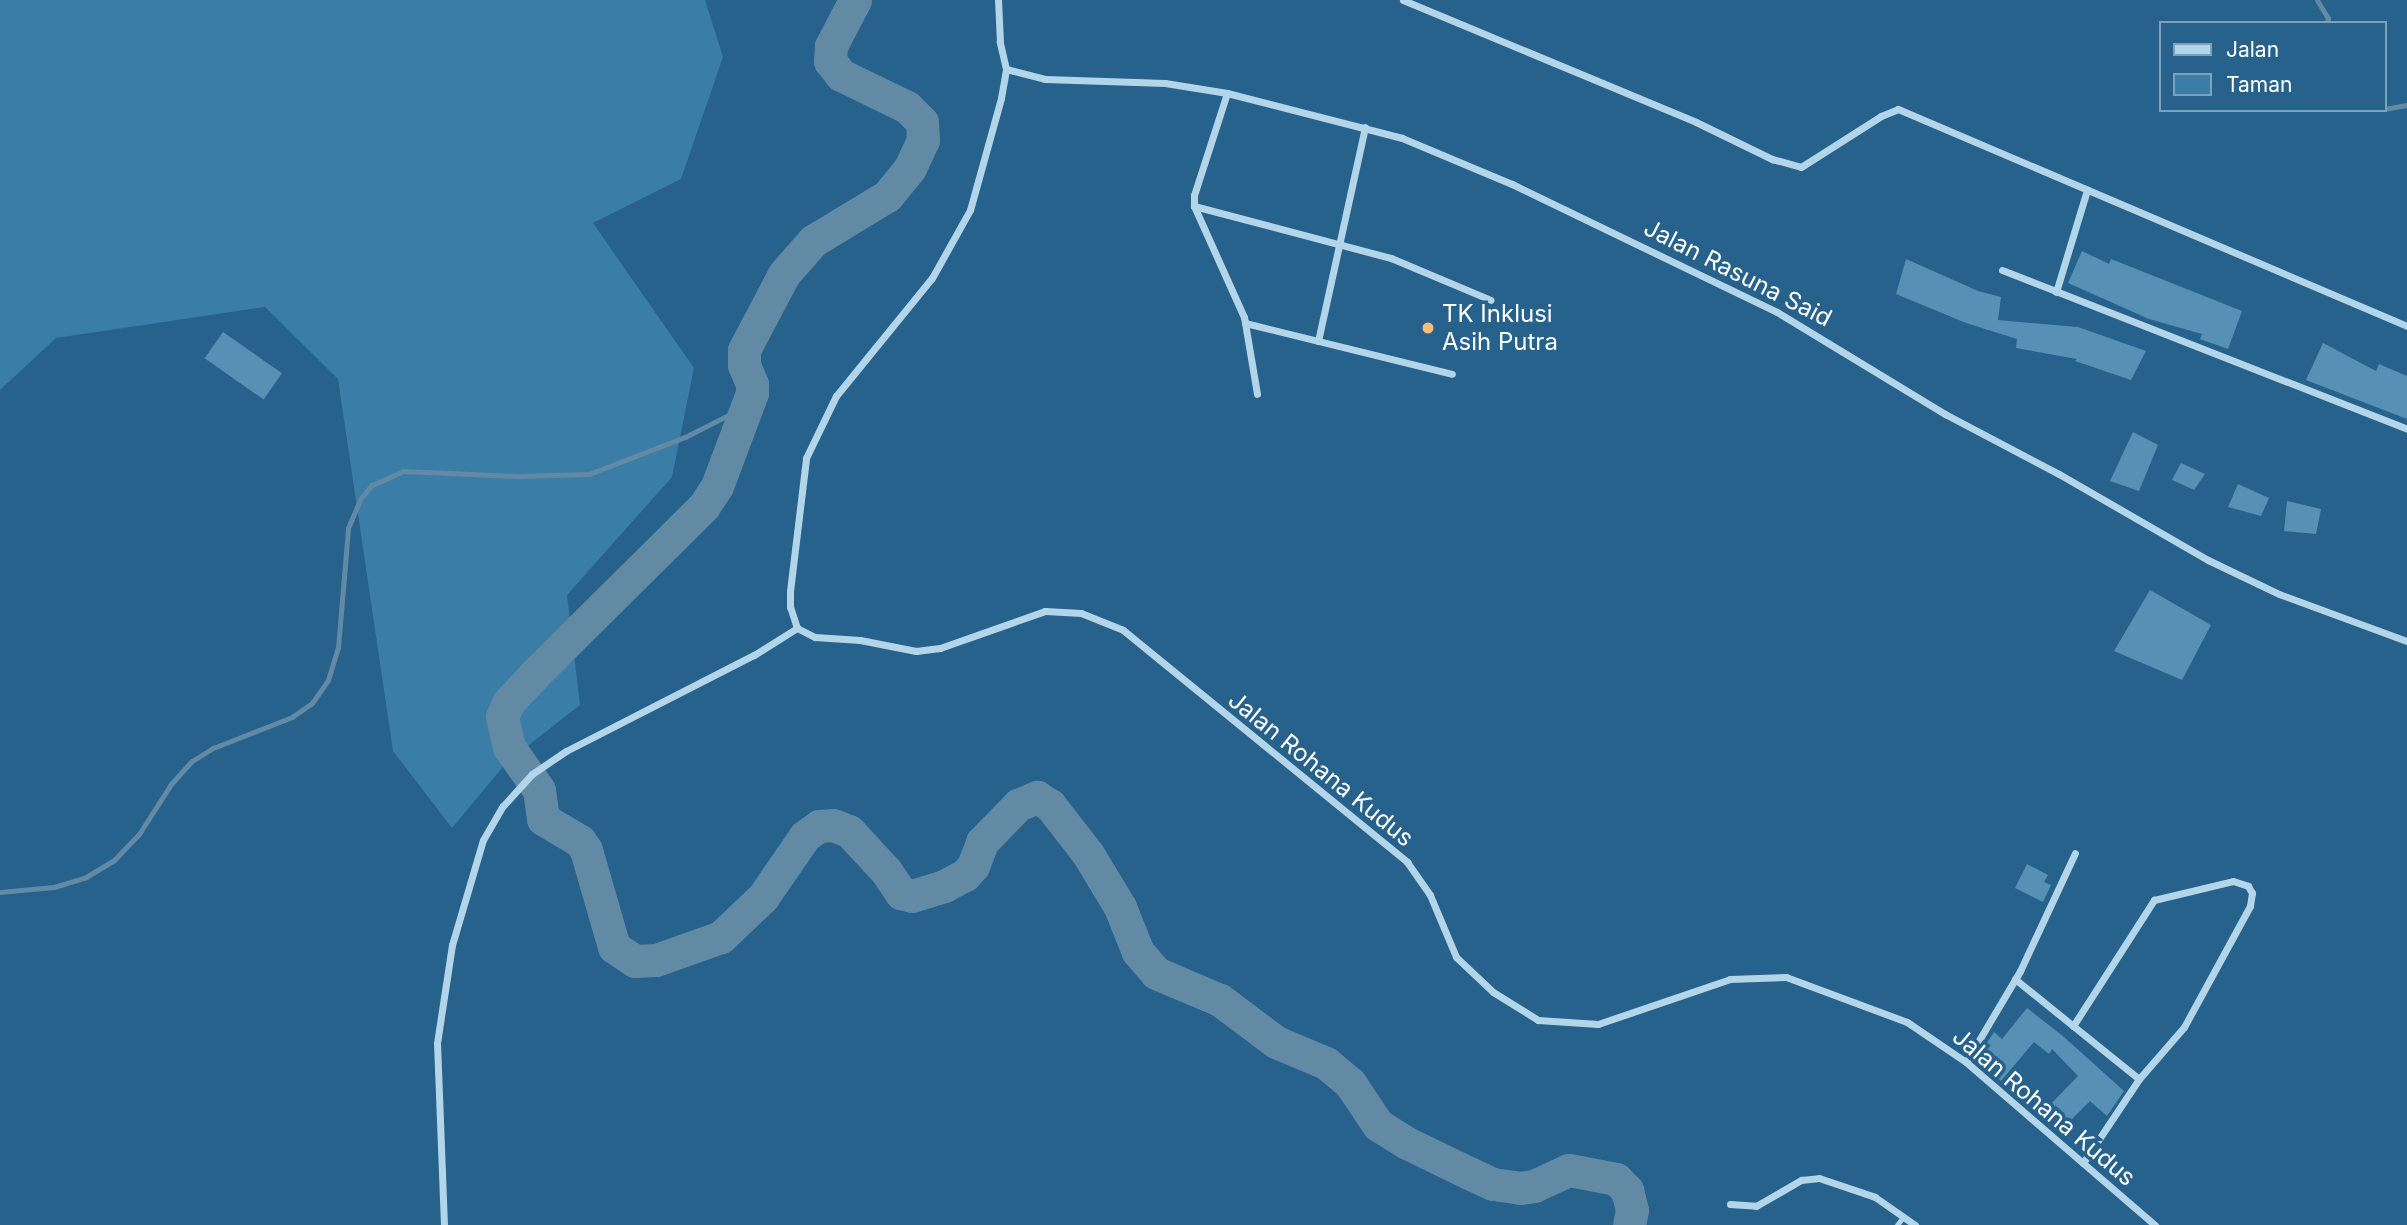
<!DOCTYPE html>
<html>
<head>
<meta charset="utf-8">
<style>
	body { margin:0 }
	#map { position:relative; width:2407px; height:1225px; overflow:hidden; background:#26628b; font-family:Inter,sans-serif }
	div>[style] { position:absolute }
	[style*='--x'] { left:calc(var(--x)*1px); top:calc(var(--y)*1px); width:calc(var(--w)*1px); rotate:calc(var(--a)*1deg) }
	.green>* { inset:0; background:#3a7da7 }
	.stream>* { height:5px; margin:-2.5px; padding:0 2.5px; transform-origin:2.5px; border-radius:2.5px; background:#638aa5 }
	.river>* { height:33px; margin:-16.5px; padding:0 16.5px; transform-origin:16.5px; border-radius:16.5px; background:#638aa5 }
	.building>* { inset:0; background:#5690b5; transform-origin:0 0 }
	.service>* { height:5px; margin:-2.5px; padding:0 2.5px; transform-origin:2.5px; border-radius:2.5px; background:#b3d5ea }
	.minor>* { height:7px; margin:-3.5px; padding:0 3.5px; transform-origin:3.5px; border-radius:3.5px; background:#b3d5ea }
	.dots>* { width:19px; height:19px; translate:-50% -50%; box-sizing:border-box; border:4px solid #26628b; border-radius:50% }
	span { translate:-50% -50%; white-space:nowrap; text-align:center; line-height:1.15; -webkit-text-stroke:7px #26628b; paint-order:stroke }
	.street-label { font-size:24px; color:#fff }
	.poi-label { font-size:24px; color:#fff }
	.left { translate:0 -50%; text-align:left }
	.legend { position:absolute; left:2159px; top:21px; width:228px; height:91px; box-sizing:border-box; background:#26628b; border:2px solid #7da1b9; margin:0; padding:9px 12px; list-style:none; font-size:21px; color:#fff }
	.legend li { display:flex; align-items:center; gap:14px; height:35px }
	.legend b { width:35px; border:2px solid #7da1b9 }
</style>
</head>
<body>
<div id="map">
	<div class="green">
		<div style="clip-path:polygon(0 0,705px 0,723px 57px,681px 179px,593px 223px,694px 368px,672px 477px,567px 595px,580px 705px,507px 762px,452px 828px,393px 751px,338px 379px,265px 307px,56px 338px,0 390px)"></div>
	</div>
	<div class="stream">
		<div style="--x:2317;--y:0;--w:21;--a:59"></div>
		<div style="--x:2328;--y:18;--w:5;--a:101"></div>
		<div style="--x:2384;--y:109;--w:23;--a:-10"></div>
		<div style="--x:0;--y:892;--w:54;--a:-5.3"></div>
		<div style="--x:54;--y:887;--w:34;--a:-17"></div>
		<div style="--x:86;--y:877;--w:33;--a:-31"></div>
		<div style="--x:114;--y:860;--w:36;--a:-46"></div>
		<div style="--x:139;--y:834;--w:59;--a:-57.4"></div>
		<div style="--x:171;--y:784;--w:31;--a:-48"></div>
		<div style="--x:192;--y:761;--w:25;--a:-32"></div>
		<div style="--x:213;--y:748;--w:85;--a:-21.4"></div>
		<div style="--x:292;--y:717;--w:24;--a:-35"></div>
		<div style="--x:312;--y:703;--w:28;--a:-55"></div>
		<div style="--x:328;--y:680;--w:34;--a:-73"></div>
		<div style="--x:338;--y:648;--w:120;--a:-85.2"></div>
		<div style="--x:348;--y:528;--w:33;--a:-67"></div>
		<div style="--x:361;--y:498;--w:17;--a:-50"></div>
		<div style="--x:372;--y:485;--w:34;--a:-24"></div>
		<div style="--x:403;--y:471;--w:115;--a:2.5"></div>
		<div style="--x:518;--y:476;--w:71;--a:-1.6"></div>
		<div style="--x:589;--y:474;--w:103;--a:-21.1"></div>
		<div style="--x:685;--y:437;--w:71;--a:-26.9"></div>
	</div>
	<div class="river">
		<div style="--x:855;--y:0;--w:52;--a:117.6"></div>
		<div style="--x:831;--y:46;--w:15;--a:94"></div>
		<div style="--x:830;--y:61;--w:18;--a:52"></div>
		<div style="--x:841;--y:75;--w:73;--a:25.9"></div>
		<div style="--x:907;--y:107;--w:21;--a:45"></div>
		<div style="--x:922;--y:122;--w:18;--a:87"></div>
		<div style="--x:923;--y:140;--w:31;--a:115"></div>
		<div style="--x:910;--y:168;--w:36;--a:129"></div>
		<div style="--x:887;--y:196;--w:87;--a:148.7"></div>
		<div style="--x:813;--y:241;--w:44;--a:131.3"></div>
		<div style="--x:784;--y:274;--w:86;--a:117.8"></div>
		<div style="--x:744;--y:350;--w:15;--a:90"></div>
		<div style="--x:744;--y:365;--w:21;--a:67"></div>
		<div style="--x:752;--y:384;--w:9;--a:90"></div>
		<div style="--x:752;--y:393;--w:99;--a:110.6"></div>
		<div style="--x:717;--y:486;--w:24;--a:123"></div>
		<div style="--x:704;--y:506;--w:241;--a:135.2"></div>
		<div style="--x:533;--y:676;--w:37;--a:133"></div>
		<div style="--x:508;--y:703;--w:15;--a:113"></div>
		<div style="--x:502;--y:717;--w:31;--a:77"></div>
		<div style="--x:509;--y:747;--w:52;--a:55.1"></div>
		<div style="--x:539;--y:790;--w:29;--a:82"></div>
		<div style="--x:543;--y:819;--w:43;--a:30.7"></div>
		<div style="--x:580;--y:841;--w:11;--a:56"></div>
		<div style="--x:586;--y:850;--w:101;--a:73.9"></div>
		<div style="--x:614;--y:947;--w:25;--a:34"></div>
		<div style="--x:635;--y:961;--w:21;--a:-3"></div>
		<div style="--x:656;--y:960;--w:69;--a:-19.5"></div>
		<div style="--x:721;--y:937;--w:58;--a:-43.6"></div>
		<div style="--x:763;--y:897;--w:74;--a:-55.5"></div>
		<div style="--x:805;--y:836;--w:17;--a:-36"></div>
		<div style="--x:819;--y:826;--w:14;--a:-4"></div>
		<div style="--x:833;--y:825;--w:17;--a:21"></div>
		<div style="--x:849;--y:831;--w:54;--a:47.2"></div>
		<div style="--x:886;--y:871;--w:27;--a:56"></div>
		<div style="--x:901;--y:893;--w:11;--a:15"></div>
		<div style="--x:912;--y:896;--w:34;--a:-17"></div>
		<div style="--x:944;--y:886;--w:24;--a:-28"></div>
		<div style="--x:965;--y:875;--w:12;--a:-48"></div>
		<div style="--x:973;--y:866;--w:26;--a:-69"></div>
		<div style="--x:982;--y:842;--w:52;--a:-45.8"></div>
		<div style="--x:1018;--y:805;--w:21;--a:-23"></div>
		<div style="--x:1037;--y:797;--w:15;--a:32"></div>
		<div style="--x:1050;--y:805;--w:62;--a:52.2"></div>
		<div style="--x:1088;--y:854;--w:62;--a:58.9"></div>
		<div style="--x:1120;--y:907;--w:48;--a:68.2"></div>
		<div style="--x:1138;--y:952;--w:28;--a:49"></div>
		<div style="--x:1156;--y:973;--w:69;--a:22.9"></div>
		<div style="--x:1220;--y:1000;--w:70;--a:36.9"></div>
		<div style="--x:1276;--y:1042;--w:54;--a:22.8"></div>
		<div style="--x:1326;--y:1063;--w:31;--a:40"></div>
		<div style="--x:1350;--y:1083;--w:50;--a:56.3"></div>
		<div style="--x:1378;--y:1125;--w:34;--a:32"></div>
		<div style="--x:1407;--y:1143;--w:69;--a:25.8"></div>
		<div style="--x:1469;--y:1173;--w:26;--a:25"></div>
		<div style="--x:1493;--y:1184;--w:27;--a:8"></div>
		<div style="--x:1520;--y:1188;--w:14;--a:-8"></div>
		<div style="--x:1534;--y:1186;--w:38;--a:-25"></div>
		<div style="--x:1569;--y:1170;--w:48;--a:10.8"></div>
		<div style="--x:1616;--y:1179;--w:16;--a:45"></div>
		<div style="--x:1627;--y:1190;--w:21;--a:76"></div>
		<div style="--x:1632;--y:1210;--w:15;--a:101"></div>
	</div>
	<div class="building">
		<div style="clip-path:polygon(2082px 251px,2109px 264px,2111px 259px,2242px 311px,2228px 349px,2200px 339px,2202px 334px,2149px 319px,2068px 283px)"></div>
		<div style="clip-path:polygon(1906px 259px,1978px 291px,2001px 297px,1998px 320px,2078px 327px,2146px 351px,2131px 380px,2075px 361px,2077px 359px,2016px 348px,2017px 339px,1966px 323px,1896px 294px)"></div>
		<div style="left:223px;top:332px;width:72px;height:32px;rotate:35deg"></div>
		<div style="clip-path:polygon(2323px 343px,2376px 371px,2379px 364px,2407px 376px,2407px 419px,2306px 380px)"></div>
		<div style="clip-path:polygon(2133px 432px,2158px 445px,2139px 491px,2110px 481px)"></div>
		<div style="clip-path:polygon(2181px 463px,2205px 474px,2194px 490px,2172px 480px)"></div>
		<div style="clip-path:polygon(2238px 484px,2269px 498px,2261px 516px,2228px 507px)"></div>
		<div style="clip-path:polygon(2287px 501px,2321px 509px,2316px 534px,2284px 531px)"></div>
		<div style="clip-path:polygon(2150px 590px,2211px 625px,2182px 680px,2114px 651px)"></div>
		<div style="clip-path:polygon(2027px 864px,2048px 875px,2044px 882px,2051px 885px,2043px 902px,2015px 888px)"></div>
		<div style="clip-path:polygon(2027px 1008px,2064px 1037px,2124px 1091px,2107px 1116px,2090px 1101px,2063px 1128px,2044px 1111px,2078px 1076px,2052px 1049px,2049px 1054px,2034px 1042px,2001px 1081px,1976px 1060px,1994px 1032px,2002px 1039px)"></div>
	</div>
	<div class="service">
		<div style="--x:1897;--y:1225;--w:10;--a:-53"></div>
	</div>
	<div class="minor">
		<div style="--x:1403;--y:0;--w:317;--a:22.6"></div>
		<div style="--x:1696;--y:122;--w:85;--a:26"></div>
		<div style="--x:1772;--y:159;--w:30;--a:15"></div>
		<div style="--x:1801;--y:167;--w:95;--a:-32.5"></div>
		<div style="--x:1881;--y:116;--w:18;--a:-22"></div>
		<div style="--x:1898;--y:109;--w:553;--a:23.09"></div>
		<div style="--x:1006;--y:69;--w:40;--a:14.4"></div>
		<div style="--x:1045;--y:79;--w:120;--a:1.9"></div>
		<div style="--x:1165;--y:83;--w:63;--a:9.2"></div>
		<div style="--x:1227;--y:93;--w:181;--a:14.4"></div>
		<div style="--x:1402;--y:138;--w:119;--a:22.7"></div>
		<div style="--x:1512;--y:184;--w:294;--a:25.8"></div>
		<div style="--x:1777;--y:312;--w:197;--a:31.3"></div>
		<div style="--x:1945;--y:414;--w:129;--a:27.8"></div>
		<div style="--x:2059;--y:474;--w:172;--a:30"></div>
		<div style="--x:2208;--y:560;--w:79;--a:25.6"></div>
		<div style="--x:2279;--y:594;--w:136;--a:20.2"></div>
		<div style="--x:1227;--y:93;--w:107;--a:107.9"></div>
		<div style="--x:1194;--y:195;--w:11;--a:90"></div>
		<div style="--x:1194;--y:206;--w:122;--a:65.8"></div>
		<div style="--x:1244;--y:317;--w:78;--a:80.4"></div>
		<div style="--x:1194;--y:206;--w:204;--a:14.8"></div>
		<div style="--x:1391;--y:258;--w:108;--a:22.8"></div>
		<div style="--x:2002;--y:270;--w:435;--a:21.4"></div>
		<div style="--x:2056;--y:292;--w:107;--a:-73.1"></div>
		<div style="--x:1245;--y:323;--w:213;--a:13.8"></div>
		<div style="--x:1318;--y:341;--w:219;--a:-77.6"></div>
		<div style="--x:797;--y:628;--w:20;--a:27"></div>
		<div style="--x:815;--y:637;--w:45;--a:3.8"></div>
		<div style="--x:860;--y:640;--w:57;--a:11.1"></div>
		<div style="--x:916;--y:651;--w:24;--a:-7"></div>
		<div style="--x:940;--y:648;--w:111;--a:-19.4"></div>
		<div style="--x:1045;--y:611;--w:36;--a:3"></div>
		<div style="--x:1081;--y:613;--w:45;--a:22"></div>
		<div style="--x:1123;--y:630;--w:367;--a:39.2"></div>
		<div style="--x:1407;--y:862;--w:40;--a:55.1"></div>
		<div style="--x:1430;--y:895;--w:67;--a:67.2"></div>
		<div style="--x:1456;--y:957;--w:51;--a:43.4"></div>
		<div style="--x:1493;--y:992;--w:53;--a:31.9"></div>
		<div style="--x:1538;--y:1020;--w:60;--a:3.8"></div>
		<div style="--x:1598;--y:1024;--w:139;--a:-18.8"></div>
		<div style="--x:1730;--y:979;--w:56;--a:-2"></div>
		<div style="--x:1786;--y:977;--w:129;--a:20.4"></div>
		<div style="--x:1907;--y:1022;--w:71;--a:34.1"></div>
		<div style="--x:1966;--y:1062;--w:250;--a:40.8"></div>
		<div style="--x:797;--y:628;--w:22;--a:-108"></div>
		<div style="--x:790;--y:607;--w:16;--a:-90"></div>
		<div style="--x:790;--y:591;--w:134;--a:-83.1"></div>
		<div style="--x:806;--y:458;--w:69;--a:-64.2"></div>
		<div style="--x:836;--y:396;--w:152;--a:-50.9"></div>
		<div style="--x:932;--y:278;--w:78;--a:-60.8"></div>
		<div style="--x:970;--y:210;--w:116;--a:-74.5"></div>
		<div style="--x:1001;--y:98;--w:29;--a:-80"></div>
		<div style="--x:1006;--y:69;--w:28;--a:-103"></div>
		<div style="--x:1000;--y:42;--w:42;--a:-92.7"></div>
		<div style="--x:2015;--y:979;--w:159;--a:38.9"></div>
		<div style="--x:2073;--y:1026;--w:150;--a:-57.3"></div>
		<div style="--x:2154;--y:900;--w:81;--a:-13.5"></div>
		<div style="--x:2233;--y:881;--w:16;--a:18"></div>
		<div style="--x:2248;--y:886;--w:8;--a:60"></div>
		<div style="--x:2252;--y:893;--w:13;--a:99"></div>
		<div style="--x:2250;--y:906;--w:138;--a:118.6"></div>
		<div style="--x:2184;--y:1027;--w:69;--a:130.9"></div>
		<div style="--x:2139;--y:1079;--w:101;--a:123.7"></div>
		<div style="--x:1966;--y:1062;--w:106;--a:-59.3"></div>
		<div style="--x:2020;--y:971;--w:130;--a:-65"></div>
		<div style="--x:1730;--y:1204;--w:26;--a:4"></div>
		<div style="--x:1756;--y:1206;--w:52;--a:-30"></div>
		<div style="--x:1801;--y:1180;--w:18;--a:-6"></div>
		<div style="--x:1819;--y:1178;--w:59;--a:18.7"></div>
		<div style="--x:1875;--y:1197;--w:49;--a:35"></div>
		<div style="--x:444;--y:1225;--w:182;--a:-92.2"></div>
		<div style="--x:437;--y:1043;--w:99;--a:-81.3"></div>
		<div style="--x:452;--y:945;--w:109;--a:-73.6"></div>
		<div style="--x:483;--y:840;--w:39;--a:-60"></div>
		<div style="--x:503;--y:806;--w:43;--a:-47.8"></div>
		<div style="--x:532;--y:774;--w:41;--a:-34.1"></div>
		<div style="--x:566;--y:751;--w:211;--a:-27.1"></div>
		<div style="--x:754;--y:655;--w:51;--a:-32.1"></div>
	</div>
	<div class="dots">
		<div style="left:1428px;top:328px;background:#f3bc78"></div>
	</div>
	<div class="street-label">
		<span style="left:1738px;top:273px;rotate:27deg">Jalan Rasuna Said</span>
		<span style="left:1321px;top:769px;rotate:39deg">Jalan Rohana Kudus</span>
		<span style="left:2044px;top:1107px;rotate:40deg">Jalan Rohana Kudus</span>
	</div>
	<div class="poi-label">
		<span class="left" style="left:1442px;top:328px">TK Inklusi<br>Asih Putra</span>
	</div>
	<ul class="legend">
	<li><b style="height:9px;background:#b3d5ea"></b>Jalan</li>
	<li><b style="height:19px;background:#3a7da7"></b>Taman</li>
	</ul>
</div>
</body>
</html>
